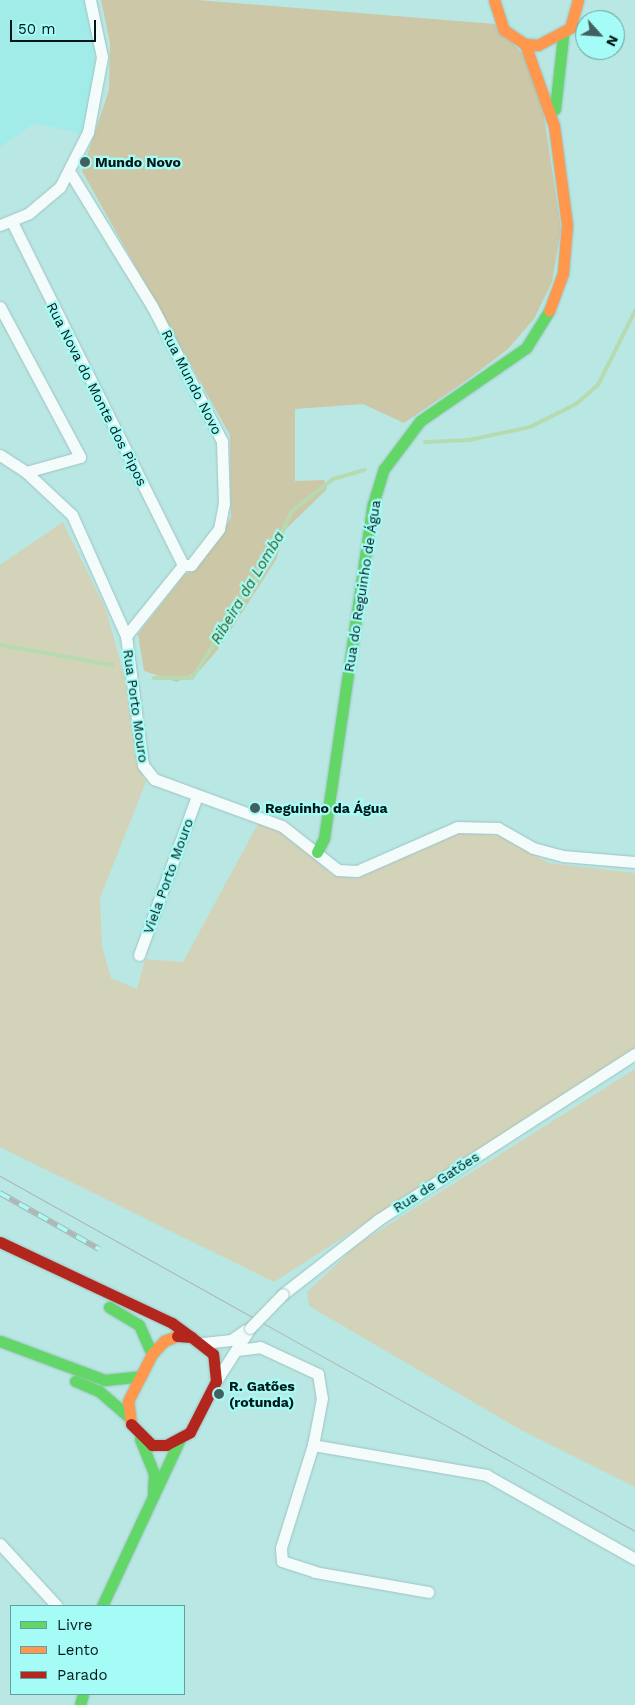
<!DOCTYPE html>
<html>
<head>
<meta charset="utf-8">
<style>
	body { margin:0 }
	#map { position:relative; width:635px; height:1705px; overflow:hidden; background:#b9e7e4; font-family:"Work Sans",sans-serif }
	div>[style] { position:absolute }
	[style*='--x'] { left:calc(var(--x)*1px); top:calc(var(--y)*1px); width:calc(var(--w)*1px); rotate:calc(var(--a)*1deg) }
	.built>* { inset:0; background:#a1ece8 }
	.green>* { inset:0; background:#d3d3ba }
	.forest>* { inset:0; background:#cbc7a7 }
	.stream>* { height:4px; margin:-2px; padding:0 2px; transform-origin:2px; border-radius:2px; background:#b6dbb0 }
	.roads { filter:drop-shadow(0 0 1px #9ec3c1) drop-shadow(0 0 1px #9ec3c1) }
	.street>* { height:11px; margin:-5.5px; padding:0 5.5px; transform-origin:5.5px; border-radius:5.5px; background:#f4fbfb }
	.fast>* { height:11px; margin:-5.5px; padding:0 5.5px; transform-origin:5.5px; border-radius:5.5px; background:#63d668 }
	.slow>* { height:11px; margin:-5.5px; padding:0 5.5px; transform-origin:5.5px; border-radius:5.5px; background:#ff974d }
	.jam>* { height:11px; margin:-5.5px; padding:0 5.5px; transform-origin:5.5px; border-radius:5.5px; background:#b3261e }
	.tram>* { height:1px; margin:-0.5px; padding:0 0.5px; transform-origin:0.5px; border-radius:0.5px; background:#acb7b6 }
	.rail>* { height:5.5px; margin-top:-2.75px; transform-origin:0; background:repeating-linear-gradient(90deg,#a5fbf6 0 11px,#acb7b6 0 22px); box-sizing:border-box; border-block:1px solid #acb7b6 }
	.bridges { filter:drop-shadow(0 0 1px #9ec3c1) drop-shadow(0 0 1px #9ec3c1) }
	.street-bridge>* { height:11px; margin:-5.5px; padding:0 5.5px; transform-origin:5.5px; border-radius:5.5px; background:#f4fbfb }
	.dots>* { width:14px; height:14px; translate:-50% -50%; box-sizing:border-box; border:2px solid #a5fbf6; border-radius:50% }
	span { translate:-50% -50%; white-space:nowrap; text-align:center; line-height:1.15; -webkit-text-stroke:4.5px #a5fbf6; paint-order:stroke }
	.poi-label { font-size:14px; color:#001817; font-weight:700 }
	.left { translate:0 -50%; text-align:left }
	.street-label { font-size:14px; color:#001817 }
	.water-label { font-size:15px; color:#3a581a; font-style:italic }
	.legend { position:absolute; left:10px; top:1605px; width:175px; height:90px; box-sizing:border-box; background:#a5fbf6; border:1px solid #63a09d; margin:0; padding:6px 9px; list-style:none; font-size:15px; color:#001817 }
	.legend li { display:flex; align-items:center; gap:10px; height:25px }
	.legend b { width:25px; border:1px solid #63a09d }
	.north { position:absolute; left:575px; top:10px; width:50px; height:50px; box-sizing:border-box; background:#a5fbf6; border:1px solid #63a09d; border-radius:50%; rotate:116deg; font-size:14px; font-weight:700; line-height:20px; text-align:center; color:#001817 }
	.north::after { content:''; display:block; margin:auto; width:18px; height:22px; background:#41605f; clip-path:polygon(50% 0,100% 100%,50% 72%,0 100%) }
	.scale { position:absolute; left:10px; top:20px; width:86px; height:22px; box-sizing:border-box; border:2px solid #001817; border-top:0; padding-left:6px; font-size:15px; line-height:18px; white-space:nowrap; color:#001817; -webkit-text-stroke:4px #a5fbf6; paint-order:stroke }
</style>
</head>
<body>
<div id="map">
	<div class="built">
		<div style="clip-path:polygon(0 0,84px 0,94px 46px,95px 86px,81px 134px,35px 123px,0 147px)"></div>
	</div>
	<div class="green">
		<div style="clip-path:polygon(63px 522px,106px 610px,128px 688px,137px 766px,146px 782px,100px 898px,102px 946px,111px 978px,137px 989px,145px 959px,183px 962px,259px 822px,282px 830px,331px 874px,355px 879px,462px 832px,499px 836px,549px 863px,635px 873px,635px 1050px,274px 1282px,0 1147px,0 565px)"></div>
		<div style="clip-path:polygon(635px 1069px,635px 1487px,521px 1430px,309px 1306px,307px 1292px,358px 1244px)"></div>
	</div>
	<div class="forest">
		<div style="clip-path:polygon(101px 0,197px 0,495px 24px,530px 62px,541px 96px,561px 229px,552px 282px,534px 319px,508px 349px,467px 380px,404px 423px,363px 404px,295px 409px,295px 481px,324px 480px,327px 489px,285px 530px,277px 558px,220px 647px,200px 670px,177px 682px,144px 671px,138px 634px,185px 574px,196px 570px,231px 518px,230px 435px,82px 171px,109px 90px,110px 43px)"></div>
	</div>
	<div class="stream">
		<div style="--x:425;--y:442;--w:44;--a:-2.6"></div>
		<div style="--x:469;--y:440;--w:62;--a:-12"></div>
		<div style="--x:530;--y:427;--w:51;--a:-26.6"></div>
		<div style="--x:576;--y:404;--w:29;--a:-41"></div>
		<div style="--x:598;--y:385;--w:83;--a:-63.4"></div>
		<div style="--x:0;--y:645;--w:114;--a:10.1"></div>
		<div style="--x:154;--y:678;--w:38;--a:0"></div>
		<div style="--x:192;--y:678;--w:144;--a:-57.2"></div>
		<div style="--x:270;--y:557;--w:51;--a:-64.4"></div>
		<div style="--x:292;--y:511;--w:52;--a:-38"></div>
		<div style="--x:333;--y:479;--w:33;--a:-16"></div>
	</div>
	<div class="roads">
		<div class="street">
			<div style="--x:71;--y:174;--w:155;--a:58.5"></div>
			<div style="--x:152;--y:306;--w:152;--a:62.6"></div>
			<div style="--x:222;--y:441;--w:62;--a:88.2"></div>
			<div style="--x:224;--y:503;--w:26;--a:101"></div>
			<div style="--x:219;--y:529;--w:46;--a:127.9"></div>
			<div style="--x:191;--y:565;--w:8;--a:180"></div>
			<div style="--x:12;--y:222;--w:383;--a:63.5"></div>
			<div style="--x:0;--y:225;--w:31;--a:-22"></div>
			<div style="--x:29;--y:213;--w:40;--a:-40"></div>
			<div style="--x:60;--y:187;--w:62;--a:-63"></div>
			<div style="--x:88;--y:132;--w:76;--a:-79.4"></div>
			<div style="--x:102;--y:57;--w:58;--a:-101.9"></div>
			<div style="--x:0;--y:307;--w:170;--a:61.9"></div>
			<div style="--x:80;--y:457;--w:56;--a:164.5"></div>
			<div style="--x:0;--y:455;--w:31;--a:33"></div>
			<div style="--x:26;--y:472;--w:63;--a:43.1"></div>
			<div style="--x:72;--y:515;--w:133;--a:65.9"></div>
			<div style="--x:126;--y:636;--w:130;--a:82.5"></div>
			<div style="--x:143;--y:765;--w:18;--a:52"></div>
			<div style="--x:154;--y:779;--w:136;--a:20.2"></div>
			<div style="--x:282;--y:826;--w:71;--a:38.2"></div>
			<div style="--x:338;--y:870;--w:19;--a:3"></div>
			<div style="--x:357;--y:871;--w:109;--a:-23.7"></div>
			<div style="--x:457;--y:827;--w:41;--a:1.4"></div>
			<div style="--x:498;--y:828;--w:40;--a:29.7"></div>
			<div style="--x:533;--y:848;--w:31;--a:15"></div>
			<div style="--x:563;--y:856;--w:72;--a:4.8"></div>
			<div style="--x:126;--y:636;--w:91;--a:-51.2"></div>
			<div style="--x:139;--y:955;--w:169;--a:-70"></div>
			<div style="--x:283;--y:1294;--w:120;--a:-37.9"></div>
			<div style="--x:378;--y:1220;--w:306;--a:-32.9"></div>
			<div style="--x:203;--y:1343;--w:28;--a:-6"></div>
			<div style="--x:231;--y:1340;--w:18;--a:-34"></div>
			<div style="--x:237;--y:1350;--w:23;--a:-7"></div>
			<div style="--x:260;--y:1347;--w:64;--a:25"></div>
			<div style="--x:318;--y:1374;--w:24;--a:81"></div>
			<div style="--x:322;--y:1398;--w:48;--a:100.8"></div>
			<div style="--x:313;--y:1445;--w:176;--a:9.8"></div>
			<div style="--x:486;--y:1475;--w:171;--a:29.4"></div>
			<div style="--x:216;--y:1381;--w:63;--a:-57.3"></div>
			<div style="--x:313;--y:1445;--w:108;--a:107.3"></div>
			<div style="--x:281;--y:1548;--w:13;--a:86"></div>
			<div style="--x:282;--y:1561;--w:35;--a:18"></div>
			<div style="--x:315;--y:1572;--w:115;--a:10"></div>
			<div style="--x:0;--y:1544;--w:84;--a:47.4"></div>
		</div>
		<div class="fast">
			<div style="--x:555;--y:109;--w:73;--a:-83.7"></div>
			<div style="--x:317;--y:852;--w:16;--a:-63"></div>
			<div style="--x:324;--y:838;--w:338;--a:-81.7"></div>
			<div style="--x:373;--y:504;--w:37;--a:-73"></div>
			<div style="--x:384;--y:469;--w:60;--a:-53.1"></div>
			<div style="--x:420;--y:421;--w:129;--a:-34.6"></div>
			<div style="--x:526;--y:348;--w:44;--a:-58.1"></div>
			<div style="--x:109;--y:1307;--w:35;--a:31"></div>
			<div style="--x:139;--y:1325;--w:32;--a:66"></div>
			<div style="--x:0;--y:1341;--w:112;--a:20.4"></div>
			<div style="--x:105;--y:1380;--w:36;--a:-6"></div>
			<div style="--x:75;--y:1381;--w:26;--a:23"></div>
			<div style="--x:99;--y:1391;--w:37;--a:41"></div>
			<div style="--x:140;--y:1439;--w:38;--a:68"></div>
			<div style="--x:154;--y:1474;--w:20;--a:93"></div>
			<div style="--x:102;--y:1606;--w:182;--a:-65"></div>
			<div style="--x:80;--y:1705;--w:11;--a:-75"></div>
		</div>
		<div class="slow">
			<div style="--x:494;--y:0;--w:32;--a:72"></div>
			<div style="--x:504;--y:30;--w:25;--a:34"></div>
			<div style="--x:525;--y:44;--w:13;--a:4"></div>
			<div style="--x:538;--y:45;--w:36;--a:-28"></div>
			<div style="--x:570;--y:28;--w:29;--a:-74"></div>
			<div style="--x:525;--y:44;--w:87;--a:70.5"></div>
			<div style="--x:554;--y:126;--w:100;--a:82.5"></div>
			<div style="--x:567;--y:225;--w:48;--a:94.8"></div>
			<div style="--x:563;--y:273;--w:40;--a:110.2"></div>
			<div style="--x:131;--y:1424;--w:23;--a:-97"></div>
			<div style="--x:128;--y:1401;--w:53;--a:-62.9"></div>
			<div style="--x:152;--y:1354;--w:18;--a:-47"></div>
			<div style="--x:164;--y:1341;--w:14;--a:-21"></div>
		</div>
		<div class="jam">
			<div style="--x:0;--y:1242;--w:190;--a:25.2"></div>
			<div style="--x:172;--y:1323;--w:24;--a:36"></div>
			<div style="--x:131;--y:1424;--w:30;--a:45"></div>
			<div style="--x:152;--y:1445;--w:14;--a:0"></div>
			<div style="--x:166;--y:1445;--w:27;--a:-28"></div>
			<div style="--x:190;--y:1432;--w:57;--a:-63"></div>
			<div style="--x:216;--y:1381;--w:27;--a:-96"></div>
			<div style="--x:213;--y:1354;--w:28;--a:-142"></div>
			<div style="--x:191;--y:1337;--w:14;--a:-176"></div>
		</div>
	</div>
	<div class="tram">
		<div style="--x:0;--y:1176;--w:727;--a:29.21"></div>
	</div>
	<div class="rail">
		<div style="--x:0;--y:1193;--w:114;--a:29.5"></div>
	</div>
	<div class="bridges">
		<div class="street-bridge">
			<div style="--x:250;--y:1328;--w:47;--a:-45.9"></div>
		</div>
	</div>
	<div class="dots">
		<div style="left:85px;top:162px;background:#41605f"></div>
		<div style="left:255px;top:808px;background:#41605f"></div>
		<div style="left:219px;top:1394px;background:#41605f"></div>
	</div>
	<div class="poi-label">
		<span class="left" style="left:95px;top:162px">Mundo Novo</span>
		<span class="left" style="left:265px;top:808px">Reguinho da Água</span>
		<span class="left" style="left:229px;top:1394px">R. Gatões<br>(rotunda)</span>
	</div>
	<div class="street-label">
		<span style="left:192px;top:382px;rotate:63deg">Rua Mundo Novo</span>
		<span style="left:97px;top:394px;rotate:63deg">Rua Nova do Monte dos Pipos</span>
		<span style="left:362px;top:586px;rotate:-81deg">Rua do Reguinho de Água</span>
		<span style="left:136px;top:706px;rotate:82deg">Rua Porto Mouro</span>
		<span style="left:168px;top:876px;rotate:-70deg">Viela Porto Mouro</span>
		<span style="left:436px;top:1182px;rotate:-33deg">Rua de Gatões</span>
	</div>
	<div class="water-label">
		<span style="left:248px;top:588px;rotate:-59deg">Ribeira da Lomba</span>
	</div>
	<ul class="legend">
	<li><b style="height:6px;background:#63d668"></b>Livre</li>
	<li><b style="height:6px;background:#ff974d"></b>Lento</li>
	<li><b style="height:6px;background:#b3261e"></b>Parado</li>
	</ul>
	<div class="north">N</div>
	<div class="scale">50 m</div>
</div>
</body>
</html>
